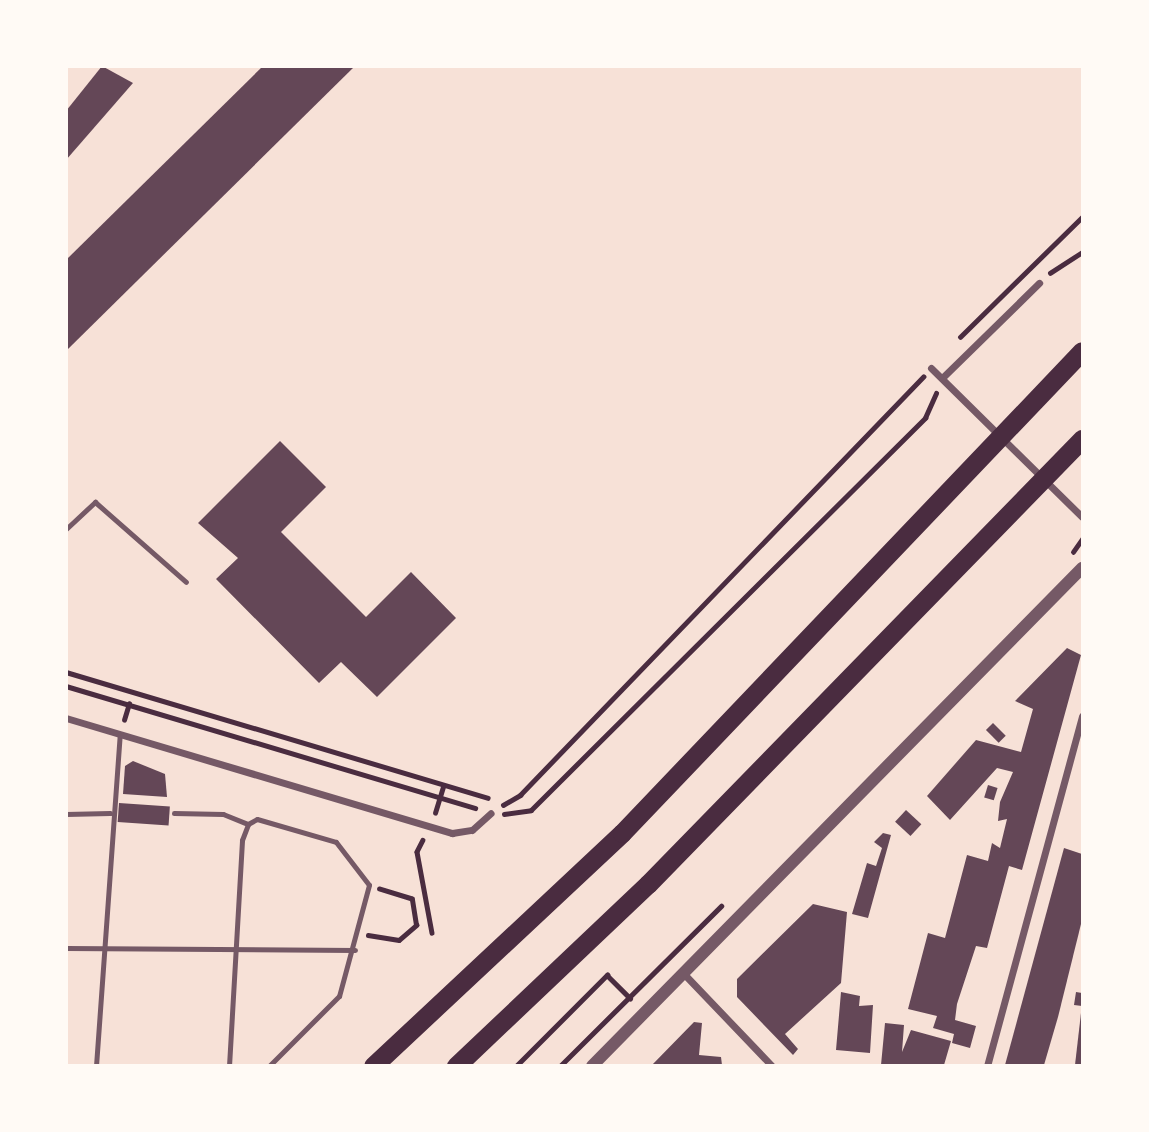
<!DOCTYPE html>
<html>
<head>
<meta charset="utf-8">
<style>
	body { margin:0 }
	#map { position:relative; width:1149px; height:1132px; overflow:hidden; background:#f7e1d7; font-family:Overpass,sans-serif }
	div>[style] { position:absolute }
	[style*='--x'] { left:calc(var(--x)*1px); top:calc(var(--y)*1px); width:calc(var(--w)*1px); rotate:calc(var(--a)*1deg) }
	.building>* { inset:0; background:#644757; transform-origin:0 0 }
	.path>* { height:4.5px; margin:-2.25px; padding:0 2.25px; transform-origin:2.25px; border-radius:2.25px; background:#4a2c40 }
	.service>* { height:5px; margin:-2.5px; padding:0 2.5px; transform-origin:2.5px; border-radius:2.5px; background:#755966 }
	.minor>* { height:7px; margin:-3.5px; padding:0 3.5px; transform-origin:3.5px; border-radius:3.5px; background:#755966 }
	.tertiary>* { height:12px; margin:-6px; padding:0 6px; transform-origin:6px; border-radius:6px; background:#755966 }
	.trunk>* { height:19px; margin:-9.5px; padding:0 9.5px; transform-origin:9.5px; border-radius:9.5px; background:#4a2c40 }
	span { translate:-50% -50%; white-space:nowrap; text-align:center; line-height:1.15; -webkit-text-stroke:7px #fffaf5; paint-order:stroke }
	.frame { position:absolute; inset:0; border:68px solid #fffaf5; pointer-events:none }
</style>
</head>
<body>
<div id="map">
	<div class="building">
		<div style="clip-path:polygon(102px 66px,133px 83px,66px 160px,66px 111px)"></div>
		<div style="clip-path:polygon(263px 66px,355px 66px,66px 351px,66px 260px)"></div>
		<div style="clip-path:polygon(280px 441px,326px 487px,281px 532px,366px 617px,411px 572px,456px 618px,377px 697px,341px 662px,319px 683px,216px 579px,238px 558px,198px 523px)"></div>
		<div style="clip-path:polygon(1067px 648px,1081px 655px,1022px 870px,1009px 866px,987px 948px,976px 946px,957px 1004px,955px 1020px,976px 1026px,970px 1048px,952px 1043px,954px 1034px,933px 1028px,937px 1016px,908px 1009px,928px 933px,945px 938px,967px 855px,988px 861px,992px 843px,1000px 848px,1007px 819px,998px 821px,1000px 802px,1013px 772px,997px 768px,950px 820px,927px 796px,976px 740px,1021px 752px,1033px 709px,1015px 701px)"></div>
		<div style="left:993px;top:723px;width:18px;height:10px;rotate:45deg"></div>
		<div style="clip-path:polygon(133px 761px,165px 774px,167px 797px,123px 794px,125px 766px)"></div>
		<div style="left:988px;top:785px;width:10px;height:13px;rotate:17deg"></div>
		<div style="left:119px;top:803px;width:51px;height:19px;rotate:4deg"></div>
		<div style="left:906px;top:810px;width:21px;height:16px;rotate:43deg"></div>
		<div style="clip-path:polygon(883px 833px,891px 835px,868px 918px,852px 914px,867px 863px,876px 866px,882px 848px,874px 842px)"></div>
		<div style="clip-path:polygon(1064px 848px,1082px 854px,1082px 920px,1058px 1017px,1044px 1065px,1005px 1065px)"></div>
		<div style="clip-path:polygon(813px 904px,847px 912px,841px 983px,785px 1034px,798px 1049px,793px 1055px,737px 997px,737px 979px)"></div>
		<div style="clip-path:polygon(841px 992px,860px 996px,859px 1006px,873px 1005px,870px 1053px,836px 1050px)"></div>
		<div style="clip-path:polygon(1076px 992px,1082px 993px,1082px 1006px,1074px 1005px)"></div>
		<div style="clip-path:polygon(1081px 1013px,1082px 1065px,1075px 1065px)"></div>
		<div style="clip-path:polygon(694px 1022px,702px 1023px,699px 1055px,721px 1057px,722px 1065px,652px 1065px)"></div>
		<div style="clip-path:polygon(885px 1023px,904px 1025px,902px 1052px,911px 1030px,951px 1041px,944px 1065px,881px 1065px)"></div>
	</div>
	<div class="path">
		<div style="--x:1050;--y:273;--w:38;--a:-33"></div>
		<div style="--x:960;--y:337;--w:171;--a:-44.5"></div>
		<div style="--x:1073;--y:552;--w:16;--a:-55"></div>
		<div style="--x:66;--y:672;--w:440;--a:16.6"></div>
		<div style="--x:66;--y:686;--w:427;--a:16.6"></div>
		<div style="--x:124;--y:720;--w:17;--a:-73"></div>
		<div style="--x:503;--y:805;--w:20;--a:-30"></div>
		<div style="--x:520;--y:795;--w:581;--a:-46.05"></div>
		<div style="--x:435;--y:813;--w:27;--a:-73"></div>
		<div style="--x:504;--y:814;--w:27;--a:-8"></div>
		<div style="--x:531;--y:810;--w:556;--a:-44.85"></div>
		<div style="--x:925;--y:418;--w:27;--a:-66"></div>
		<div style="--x:423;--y:840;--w:13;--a:117"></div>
		<div style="--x:417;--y:852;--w:82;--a:79.5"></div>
		<div style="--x:368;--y:935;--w:31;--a:9"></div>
		<div style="--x:399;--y:940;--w:23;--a:-41"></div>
		<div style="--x:416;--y:925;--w:26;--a:-99"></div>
		<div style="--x:412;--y:899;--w:34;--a:-163"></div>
		<div style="--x:516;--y:1066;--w:129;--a:-45"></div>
		<div style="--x:607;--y:975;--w:33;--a:45"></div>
		<div style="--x:560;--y:1066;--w:227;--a:-44.8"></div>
	</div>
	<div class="service">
		<div style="--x:66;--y:529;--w:40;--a:-43"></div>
		<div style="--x:95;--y:502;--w:121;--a:41.3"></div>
		<div style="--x:174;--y:813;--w:49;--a:1.2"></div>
		<div style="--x:223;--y:814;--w:27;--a:22"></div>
		<div style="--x:66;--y:814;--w:44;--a:-1.3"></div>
		<div style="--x:66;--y:948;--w:289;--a:0.4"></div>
		<div style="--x:96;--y:1066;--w:333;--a:-85.9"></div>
		<div style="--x:229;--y:1066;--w:226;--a:-86.7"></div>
		<div style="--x:242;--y:840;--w:17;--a:-69"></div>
		<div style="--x:248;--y:824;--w:10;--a:-29"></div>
		<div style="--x:257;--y:819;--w:82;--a:16.2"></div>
		<div style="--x:336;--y:842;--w:54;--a:52.5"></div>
		<div style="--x:369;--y:885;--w:115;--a:105.1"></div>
		<div style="--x:339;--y:996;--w:99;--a:135"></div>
	</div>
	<div class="minor">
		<div style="--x:931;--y:368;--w:212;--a:44.6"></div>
		<div style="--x:942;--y:378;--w:136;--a:-44.4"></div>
		<div style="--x:66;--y:718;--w:403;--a:16.6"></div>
		<div style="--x:452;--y:833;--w:20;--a:-9"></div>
		<div style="--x:472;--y:830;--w:25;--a:-42"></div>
		<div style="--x:685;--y:975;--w:126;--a:46.3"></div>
		<div style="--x:987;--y:1066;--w:363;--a:-74.8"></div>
	</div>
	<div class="tertiary">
		<div style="--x:592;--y:1066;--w:699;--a:-45.46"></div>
	</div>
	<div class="trunk">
		<div style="--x:373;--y:1066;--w:341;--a:-43.1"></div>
		<div style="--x:622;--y:833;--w:666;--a:-46.34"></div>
		<div style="--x:456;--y:1066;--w:265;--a:-43.5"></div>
		<div style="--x:648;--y:884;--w:622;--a:-45.72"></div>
	</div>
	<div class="frame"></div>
</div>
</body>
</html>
